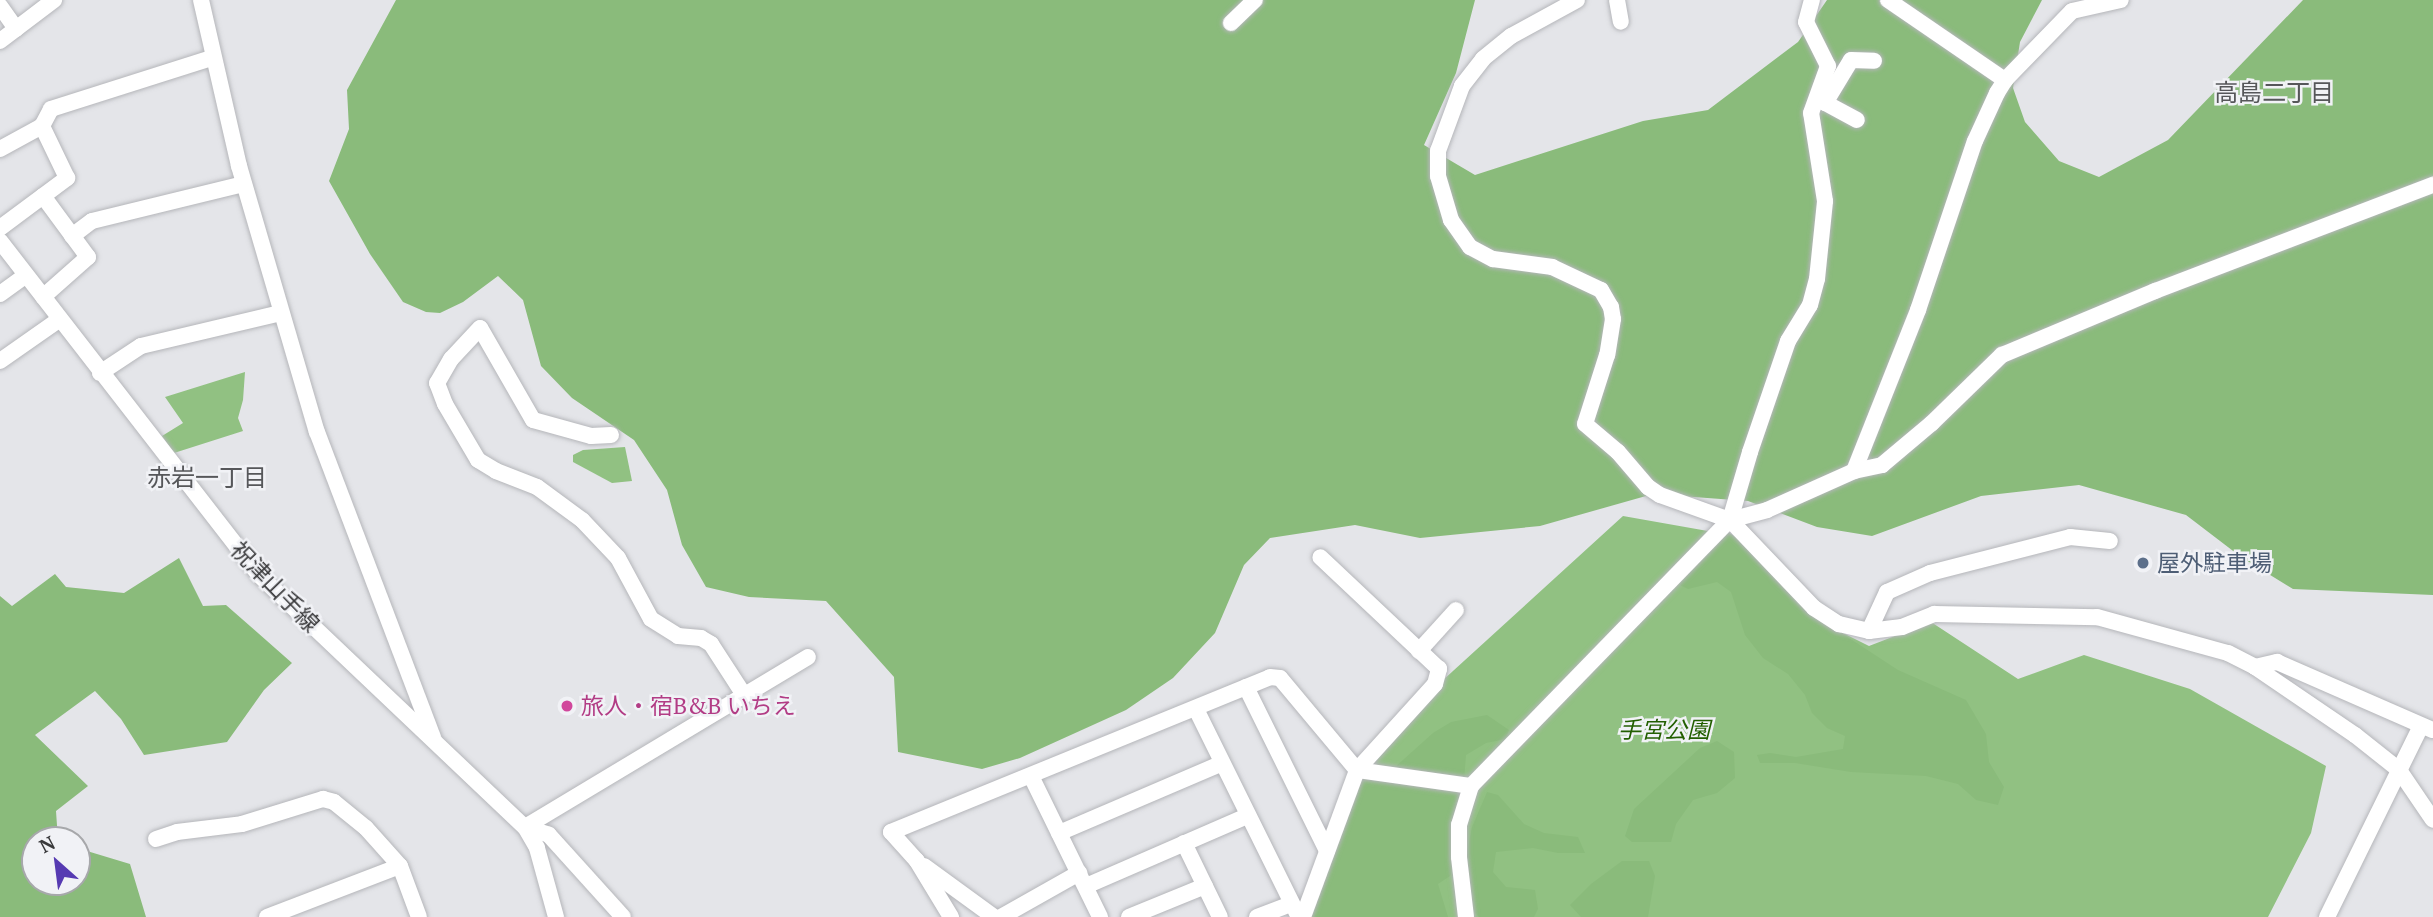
<!DOCTYPE html>
<html>
<head>
<meta charset="utf-8">
<style>
	body { margin:0 }
	#map { position:relative; width:2433px; height:917px; overflow:hidden; background:#e4e5e9; font-family:"PT Serif","Noto Sans JP",serif }
	div>[style] { position:absolute }
	[style*='--x'] { left:calc(var(--x)*1px); top:calc(var(--y)*1px); width:calc(var(--w)*1px); rotate:calc(var(--a)*1deg) }
	.green>* { inset:0; background:#91c182 }
	.forest>* { inset:0; background:#8abb7b }
	.roads { filter:drop-shadow(0 0 2px #b5b6ba) drop-shadow(0 0 2px #b5b6ba) }
	.minor>* { height:16px; margin:-8px; padding:0 8px; transform-origin:8px; border-radius:8px; background:#fff }
	.dots>* { width:19px; height:19px; translate:-50% -50%; box-sizing:border-box; border:4px solid #f1f2f6; border-radius:50% }
	span { translate:-50% -50%; white-space:nowrap; text-align:center; line-height:1.15; -webkit-text-stroke:5px #f1f2f6; paint-order:stroke }
	.service-label { font-size:23px; color:#4e5e75 }
	.left { translate:0 -50%; text-align:left }
	.street-label { font-size:23px; color:#39393b }
	.hotel-label { font-size:23px; color:#b23c85 }
	.park-label { font-size:23px; color:#235f01; font-style:italic }
	.neighbourhood-label { font-size:24px; color:#56575a }
	.north { position:absolute; left:21px; top:826px; width:70px; height:70px; box-sizing:border-box; background:#f1f2f6; border:2px solid #a7a8ab; border-radius:50%; rotate:332deg; font-size:19px; font-weight:700; line-height:28px; text-align:center; color:#39393b }
	.north::after { content:''; display:block; margin:auto; width:24px; height:32px; background:#563ab2; clip-path:polygon(50% 0,100% 100%,50% 72%,0 100%) }
</style>
</head>
<body>
<div id="map">
	<div class="green">
		<div style="clip-path:polygon(245px 372px,243px 400px,238px 418px,243px 431px,174px 453px,162px 436px,183px 423px,165px 397px)"></div>
		<div style="clip-path:polygon(625px 447px,632px 481px,612px 483px,573px 462px,573px 455px,583px 450px)"></div>
		<div style="clip-path:polygon(1623px 516px,1719px 533px,1835px 629px,1869px 646px,1931px 622px,2018px 679px,2084px 655px,2190px 689px,2326px 766px,2311px 833px,2268px 917px,1314px 917px,1361px 778px,1442px 681px)"></div>
	</div>
	<div class="forest">
		<div style="clip-path:polygon(396px 0,1475px 0,1456px 73px,1424px 145px,1475px 175px,1643px 121px,1708px 110px,1798px 42px,1827px 0,2042px 0,2020px 42px,2013px 88px,2025px 122px,2059px 161px,2099px 177px,2168px 140px,2303px 0,2433px 0,2433px 595px,2293px 589px,2241px 557px,2186px 515px,2079px 485px,1981px 496px,1872px 536px,1817px 527px,1748px 501px,1653px 494px,1540px 526px,1420px 538px,1355px 525px,1270px 538px,1244px 565px,1215px 633px,1173px 678px,1126px 710px,1020px 758px,982px 769px,898px 752px,894px 677px,826px 601px,749px 597px,706px 587px,682px 545px,667px 490px,634px 440px,572px 398px,541px 366px,523px 300px,498px 276px,463px 302px,440px 313px,426px 312px,403px 302px,370px 254px,329px 181px,349px 129px,347px 90px)"></div>
		<div style="clip-path:polygon(1727px 531px,1753px 549px,1797px 604px,1898px 670px,1966px 700px,1986px 734px,1989px 762px,2004px 787px,1998px 805px,1976px 800px,1958px 784px,1926px 776px,1851px 772px,1795px 763px,1760px 763px,1757px 755px,1770px 753px,1796px 757px,1843px 749px,1845px 736px,1827px 728px,1812px 713px,1805px 695px,1788px 674px,1763px 658px,1745px 635px,1731px 592px,1717px 582px,1688px 589px,1680px 585px,1691px 568px)"></div>
		<div style="clip-path:polygon(179px 558px,203px 606px,226px 605px,292px 663px,264px 690px,227px 742px,144px 755px,121px 719px,95px 691px,35px 735px,88px 786px,56px 811px,58px 840px,35px 840px,35px 882px,77px 882px,77px 848px,130px 864px,146px 917px,0 917px,0 596px,12px 606px,55px 574px,66px 587px,124px 593px)"></div>
		<div style="clip-path:polygon(1487px 715px,1509px 730px,1506px 739px,1486px 743px,1466px 755px,1463px 794px,1456px 803px,1455px 864px,1450px 876px,1438px 884px,1448px 917px,1306px 917px,1361px 774px,1394px 768px,1433px 733px,1451px 722px)"></div>
		<div style="clip-path:polygon(1717px 741px,1734px 752px,1735px 778px,1717px 793px,1693px 800px,1676px 824px,1671px 842px,1632px 842px,1625px 836px,1634px 809px,1700px 748px)"></div>
		<div style="clip-path:polygon(1487px 792px,1498px 795px,1524px 824px,1544px 833px,1578px 837px,1585px 853px,1558px 853px,1533px 848px,1496px 852px,1493px 872px,1506px 887px,1535px 890px,1538px 909px,1534px 917px,1479px 917px,1474px 912px,1466px 857px,1472px 827px)"></div>
		<div style="clip-path:polygon(1622px 861px,1649px 861px,1655px 876px,1648px 917px,1581px 917px,1570px 905px,1591px 884px)"></div>
	</div>
	<div class="roads">
		<div class="minor">
			<div style="--x:201;--y:0;--w:170;--a:77.1"></div>
			<div style="--x:239;--y:166;--w:277;--a:73.7"></div>
			<div style="--x:317;--y:432;--w:327;--a:69.2"></div>
			<div style="--x:1577;--y:0;--w:75;--a:151.4"></div>
			<div style="--x:1511;--y:36;--w:36;--a:141"></div>
			<div style="--x:1483;--y:59;--w:34;--a:128"></div>
			<div style="--x:1462;--y:86;--w:69;--a:110.3"></div>
			<div style="--x:1438;--y:151;--w:25;--a:90"></div>
			<div style="--x:1438;--y:176;--w:46;--a:73.5"></div>
			<div style="--x:1451;--y:220;--w:33;--a:55"></div>
			<div style="--x:1470;--y:247;--w:26;--a:28"></div>
			<div style="--x:1493;--y:259;--w:60;--a:7.7"></div>
			<div style="--x:1552;--y:267;--w:54;--a:25.1"></div>
			<div style="--x:1601;--y:290;--w:20;--a:60"></div>
			<div style="--x:1611;--y:307;--w:12;--a:81"></div>
			<div style="--x:1613;--y:319;--w:36;--a:99"></div>
			<div style="--x:1607;--y:355;--w:72;--a:107.7"></div>
			<div style="--x:1585;--y:424;--w:43;--a:40.3"></div>
			<div style="--x:1618;--y:452;--w:46;--a:49.4"></div>
			<div style="--x:1648;--y:487;--w:14;--a:34"></div>
			<div style="--x:1660;--y:495;--w:74;--a:19.7"></div>
			<div style="--x:1730;--y:520;--w:122;--a:46.3"></div>
			<div style="--x:1814;--y:608;--w:30;--a:33"></div>
			<div style="--x:1839;--y:624;--w:31;--a:13"></div>
			<div style="--x:1869;--y:631;--w:33;--a:-7"></div>
			<div style="--x:1902;--y:627;--w:35;--a:-22"></div>
			<div style="--x:1934;--y:614;--w:163;--a:1.1"></div>
			<div style="--x:2097;--y:617;--w:136;--a:15.4"></div>
			<div style="--x:2228;--y:653;--w:30;--a:27"></div>
			<div style="--x:2255;--y:667;--w:121;--a:34.2"></div>
			<div style="--x:2355;--y:735;--w:56;--a:38.5"></div>
			<div style="--x:2399;--y:770;--w:60;--a:55.8"></div>
			<div style="--x:1617;--y:0;--w:22;--a:80"></div>
			<div style="--x:1888;--y:0;--w:142;--a:34.4"></div>
			<div style="--x:0;--y:6;--w:28;--a:55"></div>
			<div style="--x:1231;--y:23;--w:33;--a:-44"></div>
			<div style="--x:0;--y:41;--w:68;--a:-37.2"></div>
			<div style="--x:1818;--y:99;--w:44;--a:28.3"></div>
			<div style="--x:1825;--y:103;--w:50;--a:-58.8"></div>
			<div style="--x:1851;--y:60;--w:23;--a:2"></div>
			<div style="--x:0;--y:149;--w:48;--a:-28.7"></div>
			<div style="--x:42;--y:126;--w:19;--a:-62"></div>
			<div style="--x:51;--y:109;--w:169;--a:-17.6"></div>
			<div style="--x:43;--y:196;--w:76;--a:53.6"></div>
			<div style="--x:88;--y:257;--w:60;--a:138.4"></div>
			<div style="--x:0;--y:228;--w:84;--a:-36.7"></div>
			<div style="--x:67;--y:178;--w:58;--a:-115.7"></div>
			<div style="--x:72;--y:236;--w:25;--a:-37"></div>
			<div style="--x:92;--y:221;--w:156;--a:-13.7"></div>
			<div style="--x:0;--y:241;--w:423;--a:52.2"></div>
			<div style="--x:259;--y:575;--w:366;--a:43.5"></div>
			<div style="--x:525;--y:827;--w:24;--a:60"></div>
			<div style="--x:537;--y:848;--w:72;--a:74.6"></div>
			<div style="--x:0;--y:294;--w:32;--a:-36"></div>
			<div style="--x:0;--y:361;--w:73;--a:-35"></div>
			<div style="--x:100;--y:373;--w:49;--a:-33.4"></div>
			<div style="--x:141;--y:346;--w:144;--a:-13.3"></div>
			<div style="--x:611;--y:435;--w:20;--a:177"></div>
			<div style="--x:591;--y:436;--w:60;--a:-164.6"></div>
			<div style="--x:533;--y:420;--w:106;--a:-119.9"></div>
			<div style="--x:480;--y:328;--w:42;--a:133.1"></div>
			<div style="--x:451;--y:359;--w:28;--a:120"></div>
			<div style="--x:437;--y:383;--w:22;--a:69"></div>
			<div style="--x:445;--y:404;--w:65;--a:59.5"></div>
			<div style="--x:478;--y:460;--w:21;--a:31"></div>
			<div style="--x:496;--y:471;--w:44;--a:21.3"></div>
			<div style="--x:537;--y:487;--w:56;--a:36.3"></div>
			<div style="--x:582;--y:520;--w:52;--a:46.5"></div>
			<div style="--x:618;--y:558;--w:69;--a:61.6"></div>
			<div style="--x:651;--y:619;--w:32;--a:32"></div>
			<div style="--x:678;--y:636;--w:23;--a:5"></div>
			<div style="--x:701;--y:638;--w:12;--a:31"></div>
			<div style="--x:711;--y:644;--w:61;--a:57.1"></div>
			<div style="--x:1854;--y:471;--w:173;--a:-68.3"></div>
			<div style="--x:1918;--y:310;--w:178;--a:-71.4"></div>
			<div style="--x:1975;--y:141;--w:53;--a:-65.4"></div>
			<div style="--x:1997;--y:93;--w:15;--a:-58"></div>
			<div style="--x:2005;--y:80;--w:96;--a:-45.8"></div>
			<div style="--x:2072;--y:11;--w:50;--a:-12.7"></div>
			<div style="--x:1730;--y:520;--w:38;--a:-15"></div>
			<div style="--x:1767;--y:510;--w:95;--a:-24.1"></div>
			<div style="--x:1854;--y:471;--w:29;--a:-12"></div>
			<div style="--x:1882;--y:465;--w:65;--a:-40"></div>
			<div style="--x:1932;--y:423;--w:98;--a:-44.2"></div>
			<div style="--x:2002;--y:355;--w:166;--a:-22.7"></div>
			<div style="--x:2155;--y:291;--w:298;--a:-20.9"></div>
			<div style="--x:1869;--y:631;--w:43;--a:-65.2"></div>
			<div style="--x:1887;--y:592;--w:47;--a:-23.8"></div>
			<div style="--x:1930;--y:573;--w:145;--a:-14.4"></div>
			<div style="--x:2070;--y:537;--w:40;--a:5.7"></div>
			<div style="--x:1419;--y:651;--w:55;--a:-47.9"></div>
			<div style="--x:2255;--y:667;--w:23;--a:-13"></div>
			<div style="--x:2277;--y:662;--w:170;--a:23.6"></div>
			<div style="--x:1246;--y:687;--w:183;--a:63.7"></div>
			<div style="--x:1196;--y:709;--w:232;--a:63.7"></div>
			<div style="--x:1031;--y:776;--w:157;--a:63.9"></div>
			<div style="--x:525;--y:827;--w:330;--a:-31"></div>
			<div style="--x:525;--y:827;--w:25;--a:18"></div>
			<div style="--x:549;--y:835;--w:110;--a:47.9"></div>
			<div style="--x:1059;--y:833;--w:177;--a:-23.2"></div>
			<div style="--x:156;--y:839;--w:22;--a:-18"></div>
			<div style="--x:177;--y:832;--w:65;--a:-7"></div>
			<div style="--x:242;--y:824;--w:85;--a:-17.2"></div>
			<div style="--x:323;--y:799;--w:11;--a:15"></div>
			<div style="--x:334;--y:802;--w:41;--a:39.1"></div>
			<div style="--x:366;--y:828;--w:51;--a:48.2"></div>
			<div style="--x:400;--y:866;--w:54;--a:69.6"></div>
			<div style="--x:1184;--y:843;--w:82;--a:64.1"></div>
			<div style="--x:924;--y:866;--w:87;--a:36.1"></div>
			<div style="--x:1086;--y:886;--w:176;--a:-23.5"></div>
			<div style="--x:267;--y:917;--w:142;--a:-21"></div>
			<div style="--x:951;--y:917;--w:66;--a:-121.3"></div>
			<div style="--x:917;--y:861;--w:39;--a:-132"></div>
			<div style="--x:891;--y:832;--w:409;--a:-22.2"></div>
			<div style="--x:1270;--y:677;--w:10;--a:6"></div>
			<div style="--x:1280;--y:678;--w:120;--a:50.1"></div>
			<div style="--x:1357;--y:770;--w:115;--a:8"></div>
			<div style="--x:1001;--y:917;--w:90;--a:-29.4"></div>
			<div style="--x:1129;--y:917;--w:82;--a:-22.2"></div>
			<div style="--x:1257;--y:917;--w:36;--a:-21"></div>
			<div style="--x:1303;--y:917;--w:157;--a:-69.8"></div>
			<div style="--x:1357;--y:770;--w:116;--a:-47.8"></div>
			<div style="--x:1435;--y:684;--w:16;--a:-75"></div>
			<div style="--x:1439;--y:669;--w:163;--a:-136.7"></div>
			<div style="--x:1466;--y:917;--w:60;--a:-96.7"></div>
			<div style="--x:1459;--y:857;--w:32;--a:-90"></div>
			<div style="--x:1459;--y:825;--w:41;--a:-72.9"></div>
			<div style="--x:1471;--y:786;--w:371;--a:-45.8"></div>
			<div style="--x:1730;--y:520;--w:71;--a:-73.6"></div>
			<div style="--x:1750;--y:452;--w:117;--a:-71.1"></div>
			<div style="--x:1788;--y:341;--w:42;--a:-58.6"></div>
			<div style="--x:1810;--y:305;--w:27;--a:-75"></div>
			<div style="--x:1817;--y:279;--w:78;--a:-84.1"></div>
			<div style="--x:1825;--y:201;--w:89;--a:-99"></div>
			<div style="--x:1811;--y:113;--w:50;--a:-70.1"></div>
			<div style="--x:1828;--y:66;--w:49;--a:-116.6"></div>
			<div style="--x:1806;--y:22;--w:23;--a:-75"></div>
			<div style="--x:2327;--y:917;--w:213;--a:-63.8"></div>
		</div>
	</div>
	<div class="dots">
		<div style="left:2143px;top:563px;background:#5c6f8a"></div>
		<div style="left:567px;top:706px;background:#d1479c"></div>
	</div>
	<div class="service-label">
		<span class="left" style="left:2157px;top:563px">屋外駐車場</span>
	</div>
	<div class="street-label">
		<span style="left:275px;top:587px;rotate:46deg">祝津山手線</span>
	</div>
	<div class="hotel-label">
		<span class="left" style="left:581px;top:706px">旅人・宿B&amp;B いちえ</span>
	</div>
	<div class="park-label">
		<span style="left:1664px;top:730px">手宮公園</span>
	</div>
	<div class="neighbourhood-label">
		<span style="left:2274px;top:93px">高島二丁目</span>
		<span style="left:207px;top:478px">赤岩一丁目</span>
	</div>
	<div class="north">N</div>
</div>
</body>
</html>
